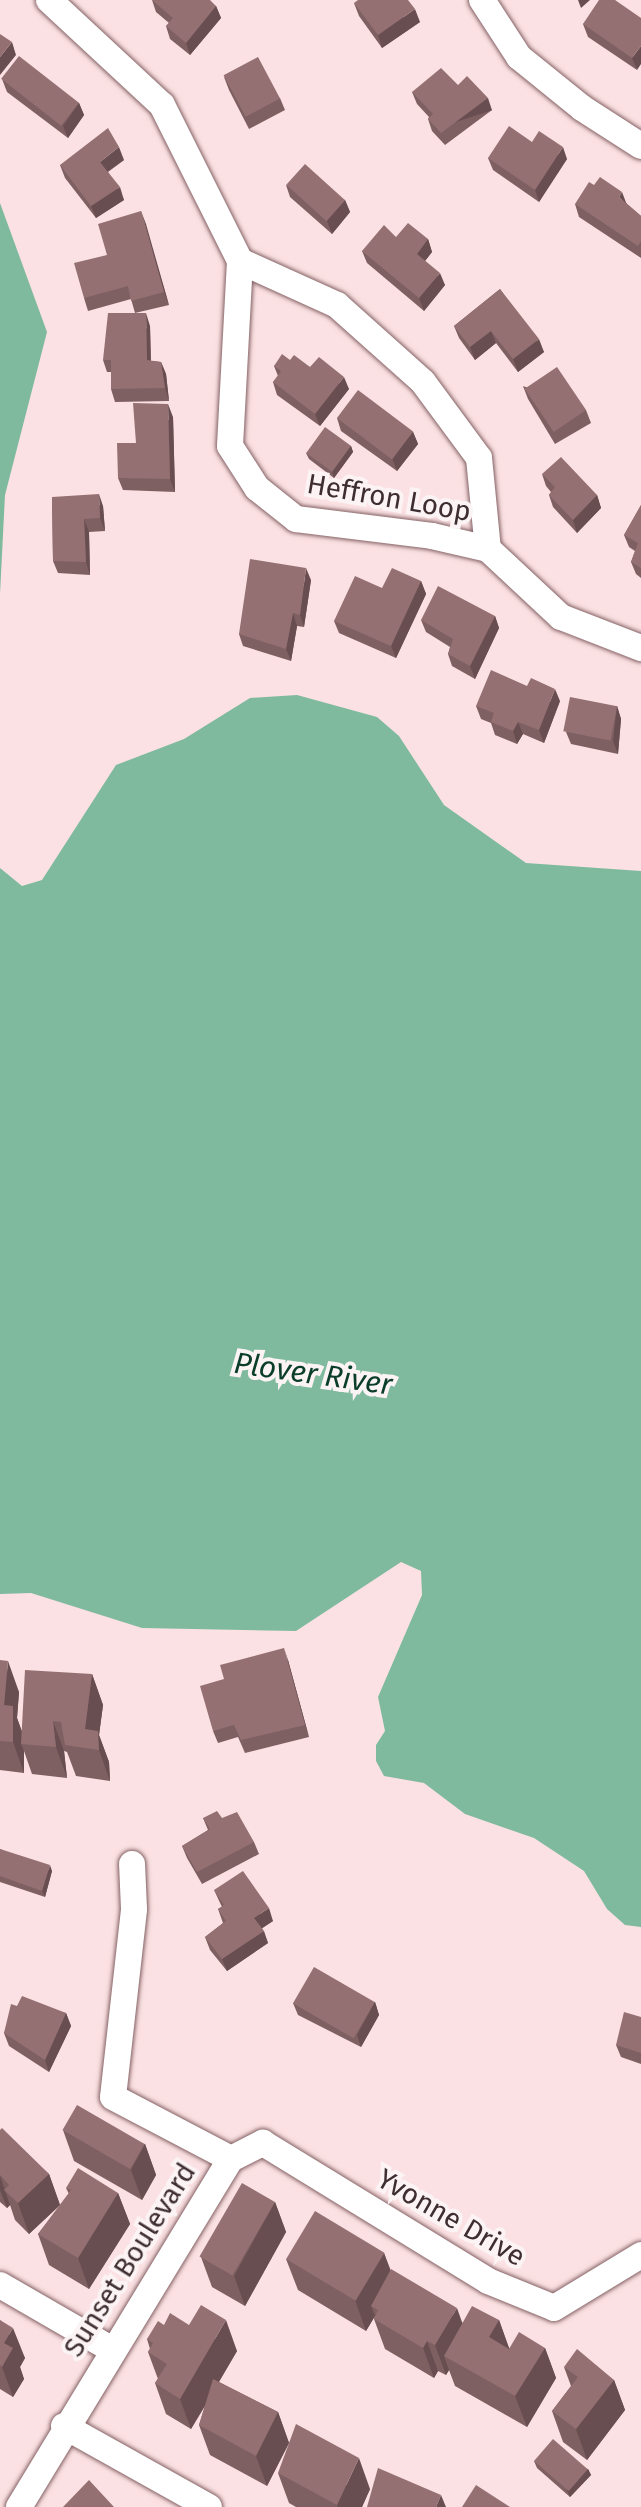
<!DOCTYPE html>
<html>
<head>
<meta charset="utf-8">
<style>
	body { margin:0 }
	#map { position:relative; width:641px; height:2507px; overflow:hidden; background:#fbe1e3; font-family:"Fira Sans",sans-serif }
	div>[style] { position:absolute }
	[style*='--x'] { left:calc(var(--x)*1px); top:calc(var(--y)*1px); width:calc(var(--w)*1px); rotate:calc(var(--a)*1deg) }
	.water>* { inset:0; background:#7fba9e }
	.roads { filter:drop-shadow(0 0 2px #846164) drop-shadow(0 0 2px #846164) }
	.minor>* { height:26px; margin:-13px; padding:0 13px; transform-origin:13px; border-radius:13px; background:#fff }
	.wall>* { inset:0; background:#7f6062 }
	.shaded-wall>* { inset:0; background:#684e50; transform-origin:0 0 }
	.building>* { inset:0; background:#947072; transform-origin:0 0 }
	span { translate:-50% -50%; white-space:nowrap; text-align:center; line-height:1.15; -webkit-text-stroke:8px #fcf3f4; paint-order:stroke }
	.street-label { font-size:28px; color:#3e2e2f }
	.water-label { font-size:30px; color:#0a3d2a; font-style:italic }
</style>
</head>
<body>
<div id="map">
	<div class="water">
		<div style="clip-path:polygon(0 203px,47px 332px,5px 495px,0 594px)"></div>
		<div style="clip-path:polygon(297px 695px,377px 717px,399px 736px,444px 805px,526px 863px,641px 871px,641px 1927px,625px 1925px,607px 1909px,584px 1871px,534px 1838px,465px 1814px,424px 1783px,384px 1776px,376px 1761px,376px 1745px,385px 1731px,378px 1697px,422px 1595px,421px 1571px,401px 1562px,296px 1631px,142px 1628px,31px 1593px,0 1594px,0 868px,22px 886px,42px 880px,116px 765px,184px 739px,250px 698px)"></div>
	</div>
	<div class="roads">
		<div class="minor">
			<div style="--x:49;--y:0;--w:154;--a:42.9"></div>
			<div style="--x:162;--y:105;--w:174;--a:63.4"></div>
			<div style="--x:240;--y:261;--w:185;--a:93.1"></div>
			<div style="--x:230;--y:446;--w:50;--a:57.3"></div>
			<div style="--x:257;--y:488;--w:50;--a:38.5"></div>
			<div style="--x:296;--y:519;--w:137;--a:7.1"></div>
			<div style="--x:432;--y:536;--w:57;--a:13.1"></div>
			<div style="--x:488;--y:549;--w:100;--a:43"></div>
			<div style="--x:561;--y:617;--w:86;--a:21.2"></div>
			<div style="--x:482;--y:0;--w:68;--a:57"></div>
			<div style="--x:519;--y:57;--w:81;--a:39"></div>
			<div style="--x:582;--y:108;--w:70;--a:32.8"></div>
			<div style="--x:240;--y:261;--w:107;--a:24.4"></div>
			<div style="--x:337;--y:305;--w:115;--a:41.8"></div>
			<div style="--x:423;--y:382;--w:94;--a:53.6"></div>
			<div style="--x:479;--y:458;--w:91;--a:84.4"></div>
			<div style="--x:231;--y:2159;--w:36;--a:-27"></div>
			<div style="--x:263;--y:2143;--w:264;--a:31.5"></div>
			<div style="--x:488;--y:2281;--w:71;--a:22.2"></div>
			<div style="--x:554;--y:2308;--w:102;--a:-31.3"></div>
			<div style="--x:0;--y:2285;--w:128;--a:30"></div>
			<div style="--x:64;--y:2426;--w:166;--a:29.2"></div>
			<div style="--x:19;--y:2507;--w:407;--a:-58.7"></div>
			<div style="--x:231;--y:2159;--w:133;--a:-152.3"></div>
			<div style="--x:113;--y:2097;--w:189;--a:-83.6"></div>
			<div style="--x:134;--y:1909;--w:45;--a:-92.5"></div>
		</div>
	</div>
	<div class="wall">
		<div style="clip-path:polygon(152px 0,216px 6px,221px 18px,190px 55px,170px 39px,166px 26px,169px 23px,156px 12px)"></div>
		<div style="clip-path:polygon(615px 0,637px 70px,588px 37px,583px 24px)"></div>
		<div style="clip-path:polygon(354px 3px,420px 22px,382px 48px,359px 16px)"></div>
		<div style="clip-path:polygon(224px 77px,280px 98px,285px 110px,249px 129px,229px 90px)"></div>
		<div style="clip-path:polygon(2px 79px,79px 103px,84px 115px,68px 138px,7px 92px)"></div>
		<div style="clip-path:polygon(458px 85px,492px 110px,445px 145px,432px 131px,428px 119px,429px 117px,417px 104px,412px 92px)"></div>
		<div style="clip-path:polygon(532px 142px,567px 159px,539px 202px,493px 170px,488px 158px)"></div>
		<div style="clip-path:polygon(124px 160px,108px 172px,124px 200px,96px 218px,65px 178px,60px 165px)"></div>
		<div style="clip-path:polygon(286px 185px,345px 200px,350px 212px,332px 234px,290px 197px)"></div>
		<div style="clip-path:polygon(626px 203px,641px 216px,641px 258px,579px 217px,575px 204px)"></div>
		<div style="clip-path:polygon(141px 211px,169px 305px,135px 313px,131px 299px,88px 311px,84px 298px,107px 255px)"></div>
		<div style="clip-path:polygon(396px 237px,428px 239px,432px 252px,425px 261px,445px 285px,424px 311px,367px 263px,362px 251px)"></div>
		<div style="clip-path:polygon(500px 289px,544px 352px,518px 372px,496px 343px,475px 360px,459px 338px,454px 326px)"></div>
		<div style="clip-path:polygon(150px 326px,151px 361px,161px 362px,166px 374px,169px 401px,115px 402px,111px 389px,111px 372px,107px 372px,103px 360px)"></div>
		<div style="clip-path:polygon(290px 360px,310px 367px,349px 389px,320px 426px,277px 395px,273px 382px,278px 376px,274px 366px)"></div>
		<div style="clip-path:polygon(523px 386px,586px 410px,591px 423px,555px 444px,528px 399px)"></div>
		<div style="clip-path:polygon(173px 417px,175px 492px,123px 490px,118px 478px,136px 443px)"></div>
		<div style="clip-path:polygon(337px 418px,413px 432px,418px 444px,397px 471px,341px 431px)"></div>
		<div style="clip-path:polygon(351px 446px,353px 452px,334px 478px,309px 459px,306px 453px)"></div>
		<div style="clip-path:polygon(542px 474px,597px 495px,601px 508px,577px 533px,553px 507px,549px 495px,551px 492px,546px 486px)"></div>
		<div style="clip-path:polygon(52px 497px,103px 506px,105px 531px,89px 532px,90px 575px,58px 573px,53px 561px)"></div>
		<div style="clip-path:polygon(641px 505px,641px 578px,636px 574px,631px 562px,635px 551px,629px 547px,624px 535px)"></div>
		<div style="clip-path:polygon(311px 580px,304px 627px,297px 626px,291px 661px,243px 646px,239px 634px)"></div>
		<div style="clip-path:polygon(421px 581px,426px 594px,396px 658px,339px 633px,334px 621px)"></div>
		<div style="clip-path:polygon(495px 616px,499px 628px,475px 679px,452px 666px,448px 654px,450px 647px,426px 632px,421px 620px)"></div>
		<div style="clip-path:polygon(560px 701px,544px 743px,523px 734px,517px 744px,495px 735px,491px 723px,481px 719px,476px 706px)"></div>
		<div style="clip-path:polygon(617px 706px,621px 719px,618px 754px,571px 744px,566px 732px)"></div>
		<div style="clip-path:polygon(0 1660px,19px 1692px,17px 1718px,22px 1732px,92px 1674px,103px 1705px,99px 1735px,109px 1762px,110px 1781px,76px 1776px,67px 1752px,64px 1751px,67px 1778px,32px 1774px,24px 1751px,24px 1773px,0 1770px)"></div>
		<div style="clip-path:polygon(288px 1660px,309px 1737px,245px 1753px,238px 1737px,218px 1743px,213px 1731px)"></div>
		<div style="clip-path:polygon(203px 1818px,222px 1818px,254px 1842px,259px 1854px,202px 1884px,187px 1858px,182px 1846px,208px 1830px)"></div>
		<div style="clip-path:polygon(0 1849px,52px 1871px,45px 1897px,0 1882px)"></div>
		<div style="clip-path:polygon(214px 1890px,273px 1921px,262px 1928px,268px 1943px,227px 1971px,210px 1950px,205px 1937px,223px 1923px,218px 1909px,222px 1907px)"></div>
		<div style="clip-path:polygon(375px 2002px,379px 2015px,361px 2047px,298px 2015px,293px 2003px)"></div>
		<div style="clip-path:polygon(17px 2006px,66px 2013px,71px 2026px,49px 2072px,9px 2046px,4px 2033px)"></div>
		<div style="clip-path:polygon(641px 2017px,641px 2064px,621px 2057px,616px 2045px)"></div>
		<div style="clip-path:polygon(0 2130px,49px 2174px,60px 2205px,29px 2234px,15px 2220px,10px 2205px,7px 2208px,0 2202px)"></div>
		<div style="clip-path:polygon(63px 2130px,145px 2144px,156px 2175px,142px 2200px,74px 2161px)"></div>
		<div style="clip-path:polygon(66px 2188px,118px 2193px,130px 2224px,89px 2289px,49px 2265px,38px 2234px,69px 2194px)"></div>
		<div style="clip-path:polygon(275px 2202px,286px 2232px,245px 2306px,212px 2287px,201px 2257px)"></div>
		<div style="clip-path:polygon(384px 2253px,391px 2271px,463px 2323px,499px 2320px,509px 2348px,545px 2348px,556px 2378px,527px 2427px,455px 2386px,449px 2370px,446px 2375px,438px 2371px,434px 2378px,385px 2349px,374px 2319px,375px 2316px,366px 2331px,298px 2290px,286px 2259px)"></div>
		<div style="clip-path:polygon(0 2320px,25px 2358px,20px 2367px,24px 2379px,13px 2397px,0 2389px)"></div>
		<div style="clip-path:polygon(164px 2325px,189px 2325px,237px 2351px,219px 2382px,278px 2412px,289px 2443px,267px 2486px,210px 2455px,199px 2425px,205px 2406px,191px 2429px,166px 2414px,155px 2383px,158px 2379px,148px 2352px,150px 2349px,147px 2339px)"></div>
		<div style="clip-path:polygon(564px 2367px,614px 2380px,625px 2410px,587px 2460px,563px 2442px,552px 2411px,571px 2386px)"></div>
		<div style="clip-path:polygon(534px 2461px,588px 2469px,591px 2475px,570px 2497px,537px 2468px)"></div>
		<div style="clip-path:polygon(278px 2473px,370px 2489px,362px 2507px,296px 2507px,289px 2503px)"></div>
	</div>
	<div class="shaded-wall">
		<div style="clip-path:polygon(578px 0,590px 0,581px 8px)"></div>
		<div style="clip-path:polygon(216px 6px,221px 18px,190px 55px,186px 43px)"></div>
		<div style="clip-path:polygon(415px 9px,420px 22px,382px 48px,378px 35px)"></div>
		<div style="clip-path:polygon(12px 42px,16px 55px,0 75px,0 57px)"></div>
		<div style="clip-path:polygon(641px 46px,641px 64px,637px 70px,632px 58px)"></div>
		<div style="left:488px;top:98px;width:13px;height:59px;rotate:72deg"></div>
		<div style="clip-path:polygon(79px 103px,84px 115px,68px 138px,63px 126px)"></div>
		<div style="clip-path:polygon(119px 147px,124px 160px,104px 174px,100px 162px)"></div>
		<div style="clip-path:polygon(563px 147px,567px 159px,539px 202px,535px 190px)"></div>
		<div style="clip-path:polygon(120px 187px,124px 200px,96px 218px,91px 206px)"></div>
		<div style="clip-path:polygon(622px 192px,627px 205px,619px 197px)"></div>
		<div style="clip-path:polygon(345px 200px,350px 212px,332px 234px,327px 221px)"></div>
		<div style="clip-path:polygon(141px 211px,146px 224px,169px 305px,164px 292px)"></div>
		<div style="clip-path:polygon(428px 239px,432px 252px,421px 266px,417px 254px)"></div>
		<div style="clip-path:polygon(440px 273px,445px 285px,424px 311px,419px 298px)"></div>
		<div style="clip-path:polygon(146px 313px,150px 326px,151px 373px,147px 360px)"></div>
		<div style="clip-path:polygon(491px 331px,496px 343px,475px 360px,470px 347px)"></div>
		<div style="clip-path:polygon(539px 339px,544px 352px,518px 372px,513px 359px)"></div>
		<div style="clip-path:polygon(161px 362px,166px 374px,169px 401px,165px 388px)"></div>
		<div style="clip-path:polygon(344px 377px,349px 389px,320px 426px,315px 414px)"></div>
		<div style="clip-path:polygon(168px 404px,173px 417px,175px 492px,170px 479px)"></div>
		<div style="clip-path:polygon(413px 432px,418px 444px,397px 471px,392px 458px)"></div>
		<div style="clip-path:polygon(351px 446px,353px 452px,334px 478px,332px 472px)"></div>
		<div style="clip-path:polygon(99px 494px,103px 506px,105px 531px,100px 518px)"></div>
		<div style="clip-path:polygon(597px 495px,601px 508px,577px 533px,573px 520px)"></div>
		<div style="clip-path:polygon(84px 519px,89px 532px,90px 575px,86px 562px)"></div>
		<div style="clip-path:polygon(306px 568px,311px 580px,304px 627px,300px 615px)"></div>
		<div style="clip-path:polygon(421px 581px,426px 594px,396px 658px,391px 646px)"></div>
		<div style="clip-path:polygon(293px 613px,297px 626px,291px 661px,286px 649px)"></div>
		<div style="clip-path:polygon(495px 616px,499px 628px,475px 679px,470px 666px)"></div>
		<div style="clip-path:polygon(555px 689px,560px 701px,544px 743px,539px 730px)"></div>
		<div style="clip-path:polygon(617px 706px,621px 719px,618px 754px,613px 741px)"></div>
		<div style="clip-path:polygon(518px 722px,523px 734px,517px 744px,513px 731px)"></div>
		<div style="clip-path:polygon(284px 1648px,288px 1660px,309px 1737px,305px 1725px)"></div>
		<div style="clip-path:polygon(8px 1661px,19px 1692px,17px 1718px,24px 1737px,21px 1744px,24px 1751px,24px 1773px,13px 1742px,4px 1705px)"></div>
		<div style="clip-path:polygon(92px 1674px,103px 1705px,99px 1735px,109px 1762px,110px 1781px,99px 1750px,85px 1729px)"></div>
		<div style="clip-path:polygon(53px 1721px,64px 1751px,67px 1778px,56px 1747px)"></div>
		<div style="clip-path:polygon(50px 1865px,52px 1871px,45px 1897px,42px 1891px)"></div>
		<div style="clip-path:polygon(269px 1908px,273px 1921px,258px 1931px,254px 1918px)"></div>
		<div style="clip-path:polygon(264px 1931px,268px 1943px,227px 1971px,222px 1959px)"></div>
		<div style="clip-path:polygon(375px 2002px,379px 2015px,361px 2047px,357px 2035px)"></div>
		<div style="clip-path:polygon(66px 2013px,71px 2026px,49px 2072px,45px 2060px)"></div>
		<div style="clip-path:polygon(145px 2144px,156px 2175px,142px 2200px,131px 2170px)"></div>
		<div style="clip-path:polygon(49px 2174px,60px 2205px,29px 2234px,18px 2203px)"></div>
		<div style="clip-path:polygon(0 2176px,10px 2205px,7px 2208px,0 2190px)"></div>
		<div style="clip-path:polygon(118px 2193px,130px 2224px,89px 2289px,78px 2258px)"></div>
		<div style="clip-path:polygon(275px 2202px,286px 2232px,245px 2306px,234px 2276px)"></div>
		<div style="clip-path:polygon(384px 2253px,395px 2284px,371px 2306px,375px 2316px,366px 2331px,355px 2300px)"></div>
		<div style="clip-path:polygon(457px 2308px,468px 2339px,444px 2356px,449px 2370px,446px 2375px,435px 2345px)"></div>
		<div style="clip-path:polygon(226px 2320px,237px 2351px,191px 2429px,180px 2399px)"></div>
		<div style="clip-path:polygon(499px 2320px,510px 2351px,489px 2337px)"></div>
		<div style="clip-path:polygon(13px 2328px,25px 2358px,20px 2367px,24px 2379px,13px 2397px,2px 2367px,4px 2343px)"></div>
		<div style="clip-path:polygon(427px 2341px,438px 2371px,434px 2378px,423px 2348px)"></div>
		<div style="clip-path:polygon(545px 2348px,556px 2378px,527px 2427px,515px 2396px)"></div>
		<div style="clip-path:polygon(614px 2380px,625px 2410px,587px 2460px,576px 2429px)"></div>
		<div style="clip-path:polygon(278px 2412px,289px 2443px,267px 2486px,256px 2456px)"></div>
		<div style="clip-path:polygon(359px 2458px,370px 2489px,362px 2507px,338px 2507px,337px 2505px)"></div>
		<div style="clip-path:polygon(588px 2469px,591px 2475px,570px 2497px,567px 2490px)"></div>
		<div style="clip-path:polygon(441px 2495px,446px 2507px,436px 2507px)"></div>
	</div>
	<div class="building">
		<div style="clip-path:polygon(152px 0,210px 0,216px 6px,186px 43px,166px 26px,173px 18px)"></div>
		<div style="clip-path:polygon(358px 0,408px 0,415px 9px,378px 35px,354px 3px)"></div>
		<div style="clip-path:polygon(599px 0,615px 0,641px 18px,641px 46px,632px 58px,583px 24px)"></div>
		<div style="clip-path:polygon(0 34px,12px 42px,0 57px)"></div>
		<div style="left:19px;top:56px;width:76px;height:29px;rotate:38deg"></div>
		<div style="left:258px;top:57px;width:47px;height:39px;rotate:62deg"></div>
		<div style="clip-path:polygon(441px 68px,458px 85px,467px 76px,488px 98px,441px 133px,428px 119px,433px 114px,412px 92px)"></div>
		<div style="clip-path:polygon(509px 126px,532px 142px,539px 131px,563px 147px,535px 190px,488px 158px)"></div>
		<div style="clip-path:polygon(108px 128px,119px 147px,100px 162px,120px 187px,91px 206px,60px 165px)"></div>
		<div style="left:305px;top:164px;width:54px;height:28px;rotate:42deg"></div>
		<div style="clip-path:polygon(600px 177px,622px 192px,619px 197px,641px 216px,641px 241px,638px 246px,575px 204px,589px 182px,594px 185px)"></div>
		<div style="clip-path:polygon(141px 211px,164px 292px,131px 301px,128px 286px,84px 298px,74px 263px,107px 255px,98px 224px)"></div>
		<div style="clip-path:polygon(408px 223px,428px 239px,417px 254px,440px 273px,419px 298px,362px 251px,384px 225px,396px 237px)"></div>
		<div style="clip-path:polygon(500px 289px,539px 339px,513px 359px,491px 331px,470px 347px,454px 326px)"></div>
		<div style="clip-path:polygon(108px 313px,146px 313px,147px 360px,161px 362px,165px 388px,111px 389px,111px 360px,103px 360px)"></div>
		<div style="clip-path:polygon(282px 354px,290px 360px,294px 355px,310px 367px,319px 357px,344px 377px,315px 414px,273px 382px,281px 371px,274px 366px)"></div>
		<div style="left:557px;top:367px;width:52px;height:39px;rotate:56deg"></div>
		<div style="left:358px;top:390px;width:69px;height:35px;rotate:37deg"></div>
		<div style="clip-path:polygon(133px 403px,168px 404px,170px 479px,118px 478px,117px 443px,136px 443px)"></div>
		<div style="left:325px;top:427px;width:32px;height:32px;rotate:36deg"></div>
		<div style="clip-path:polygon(561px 457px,597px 495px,573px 520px,549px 495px,555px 487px,542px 474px)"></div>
		<div style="clip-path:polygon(99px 494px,100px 518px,84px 519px,86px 562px,53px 561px,52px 497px)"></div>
		<div style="clip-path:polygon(641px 505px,641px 568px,631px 562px,638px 543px,624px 535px)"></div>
		<div style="clip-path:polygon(250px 559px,306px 568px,300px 615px,293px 613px,286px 649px,239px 634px)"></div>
		<div style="clip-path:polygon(392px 568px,421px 581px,391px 646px,334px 621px,355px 576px,382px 588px)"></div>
		<div style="clip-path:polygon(438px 586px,495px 616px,470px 666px,448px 654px,453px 639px,421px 620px)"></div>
		<div style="clip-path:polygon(491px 670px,527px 686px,531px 678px,555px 689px,539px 730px,518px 722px,513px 731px,491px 722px,494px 713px,476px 706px)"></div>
		<div style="left:570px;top:697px;width:48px;height:35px;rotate:11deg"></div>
		<div style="clip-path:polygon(284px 1648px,305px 1725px,241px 1740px,234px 1725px,213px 1731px,200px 1686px,224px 1679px,220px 1665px)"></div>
		<div style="clip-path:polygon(0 1660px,8px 1661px,4px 1705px,13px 1706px,13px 1742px,0 1741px)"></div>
		<div style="clip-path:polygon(25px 1670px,92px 1674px,85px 1729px,98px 1731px,99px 1750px,65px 1745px,61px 1722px,53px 1721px,56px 1747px,21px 1744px)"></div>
		<div style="clip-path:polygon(217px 1811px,222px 1818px,237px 1812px,254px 1842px,197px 1872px,182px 1846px,210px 1829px,203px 1818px)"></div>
		<div style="clip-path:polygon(0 1849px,50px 1865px,42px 1891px,0 1876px)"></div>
		<div style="clip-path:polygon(243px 1871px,269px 1908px,254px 1918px,264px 1931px,222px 1959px,205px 1937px,226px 1921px,218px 1909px,224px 1905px,214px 1890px)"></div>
		<div style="left:314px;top:1967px;width:70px;height:42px;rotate:30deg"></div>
		<div style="clip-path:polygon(22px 1996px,66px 2013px,45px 2060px,4px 2033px,11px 2004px,17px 2006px)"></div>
		<div style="clip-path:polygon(624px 2012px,641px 2017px,641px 2053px,616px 2045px)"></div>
		<div style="left:77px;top:2105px;width:78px;height:29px;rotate:30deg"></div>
		<div style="clip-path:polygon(2px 2128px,49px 2174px,18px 2203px,4px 2190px,9px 2185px,0 2175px,0 2130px)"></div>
		<div style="clip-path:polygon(78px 2168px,118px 2193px,78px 2258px,38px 2234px,71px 2190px,66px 2188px)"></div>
		<div style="left:242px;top:2183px;width:38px;height:85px;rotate:30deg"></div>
		<div style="left:315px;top:2211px;width:81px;height:56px;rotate:31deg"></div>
		<div style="clip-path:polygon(391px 2269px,457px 2308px,435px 2345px,427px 2341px,423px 2348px,374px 2319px,378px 2310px,371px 2306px)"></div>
		<div style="clip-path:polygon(201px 2305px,226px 2320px,180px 2399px,155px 2383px,167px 2364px,148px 2352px,153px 2343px,147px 2339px,158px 2321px,164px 2325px,170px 2313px,189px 2325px)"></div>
		<div style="clip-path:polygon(472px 2306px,499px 2320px,489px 2337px,509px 2349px,519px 2332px,545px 2348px,515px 2396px,444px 2356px)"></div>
		<div style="clip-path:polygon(0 2320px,13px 2328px,4px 2343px,13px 2348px,2px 2367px,0 2365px)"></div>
		<div style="clip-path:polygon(577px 2349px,614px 2380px,576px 2429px,552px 2411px,578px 2377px,564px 2367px)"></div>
		<div style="clip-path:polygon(213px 2379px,278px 2412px,256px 2456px,199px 2425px)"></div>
		<div style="clip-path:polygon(296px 2424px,359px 2458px,337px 2505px,278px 2473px)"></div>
		<div style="left:553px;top:2439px;width:46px;height:29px;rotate:41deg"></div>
		<div style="clip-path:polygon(378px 2468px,441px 2495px,436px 2507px,367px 2507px)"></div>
		<div style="clip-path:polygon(89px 2480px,114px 2507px,63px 2507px)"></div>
		<div style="clip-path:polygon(476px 2485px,510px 2507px,462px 2507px)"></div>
	</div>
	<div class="street-label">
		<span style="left:389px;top:498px;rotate:10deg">Heffron Loop</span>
		<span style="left:451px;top:2218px;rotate:30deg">Yvonne Drive</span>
		<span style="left:130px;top:2260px;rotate:-58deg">Sunset Boulevard</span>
	</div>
	<div class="water-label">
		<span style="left:313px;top:1374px;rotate:8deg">Plover River</span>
	</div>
</div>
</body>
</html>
